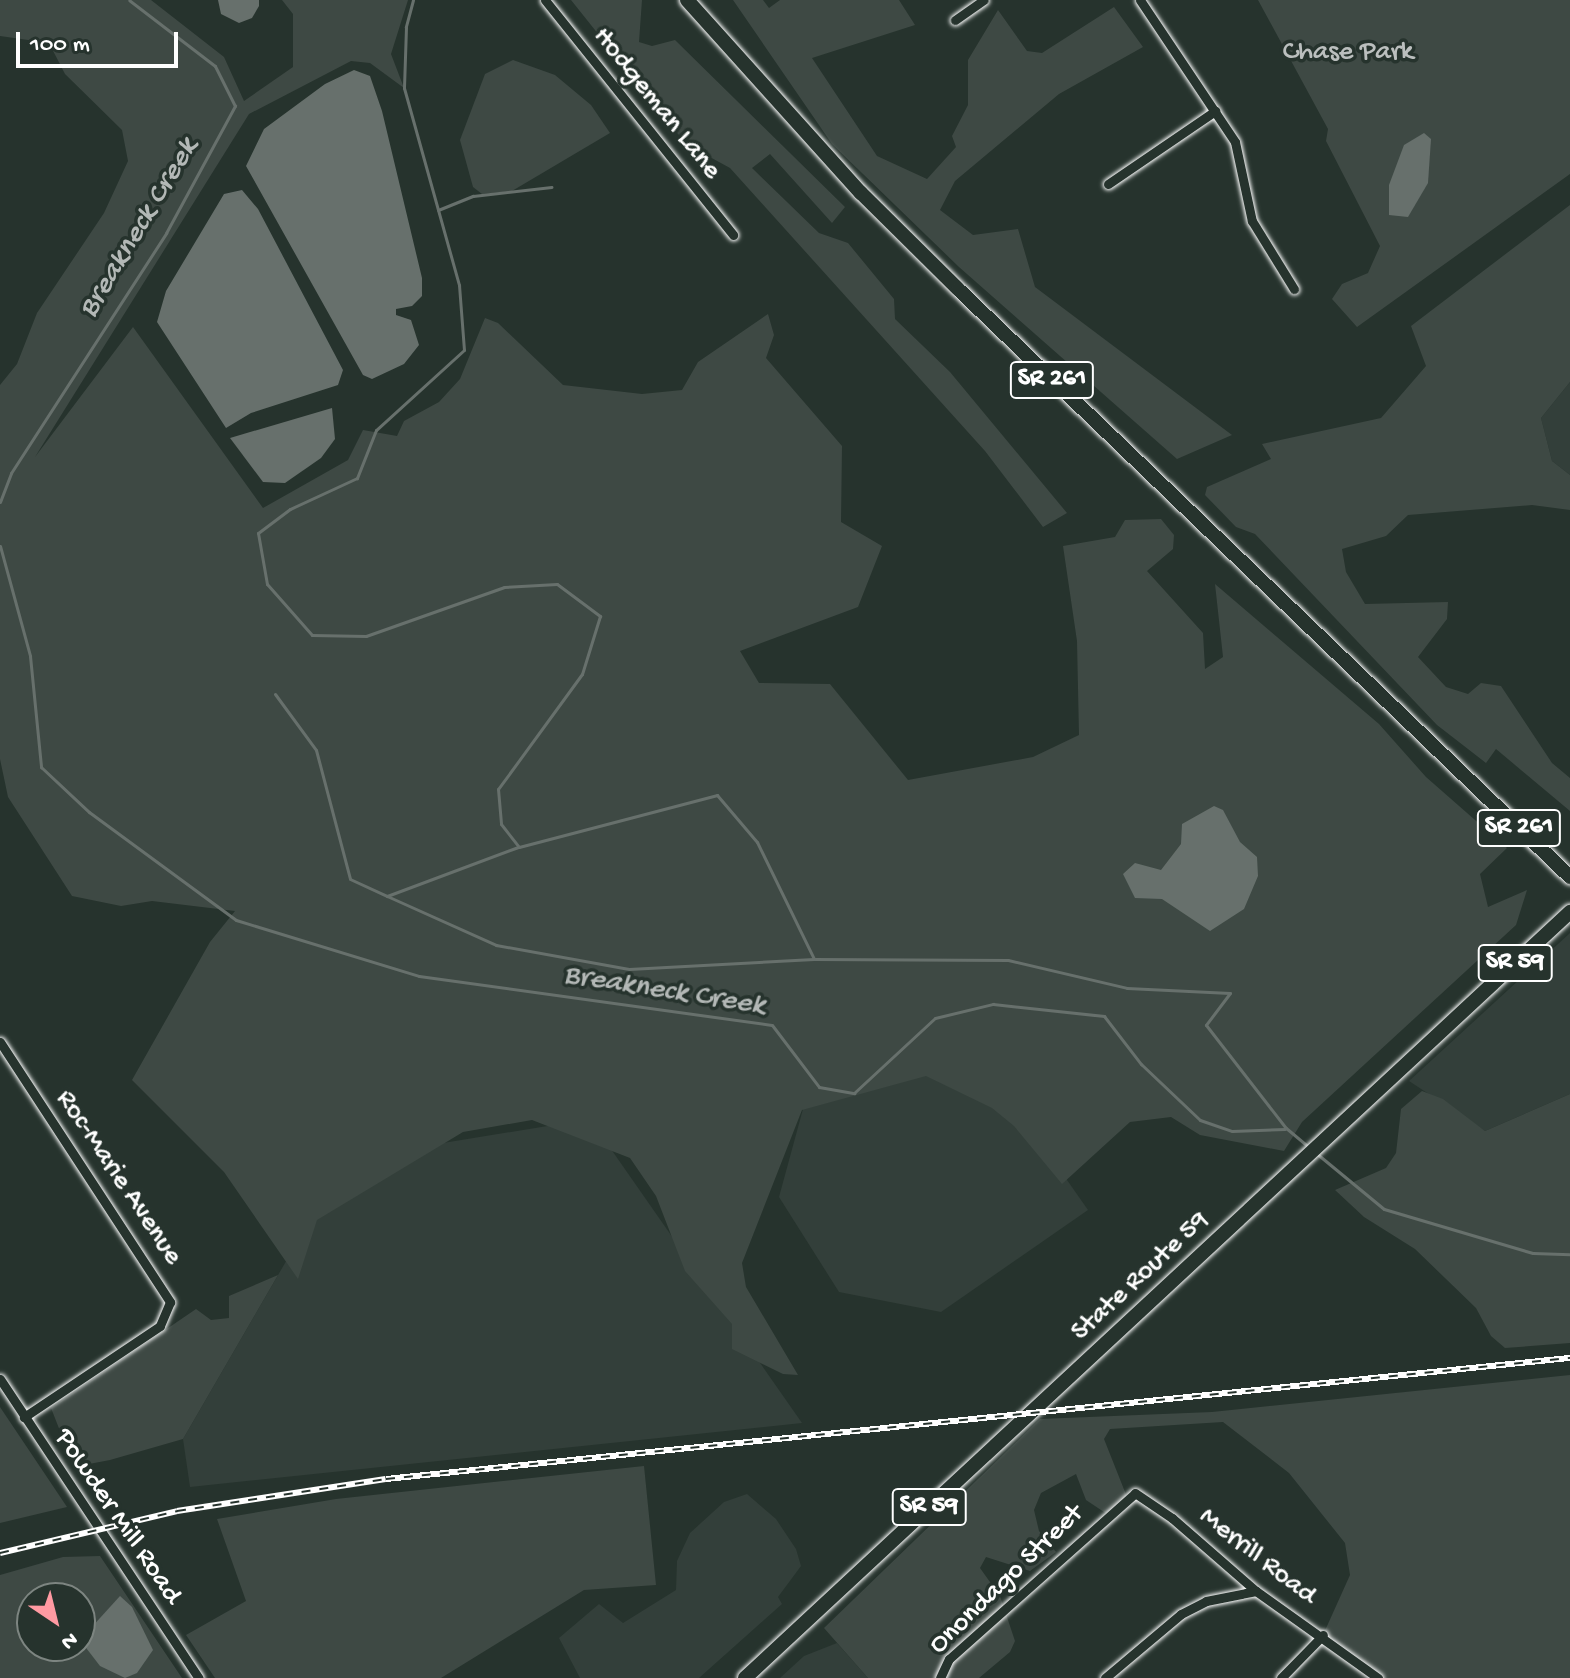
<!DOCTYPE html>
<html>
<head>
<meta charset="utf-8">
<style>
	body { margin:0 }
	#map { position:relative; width:1570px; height:1678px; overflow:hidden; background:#26332d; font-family:"Gochi Hand",sans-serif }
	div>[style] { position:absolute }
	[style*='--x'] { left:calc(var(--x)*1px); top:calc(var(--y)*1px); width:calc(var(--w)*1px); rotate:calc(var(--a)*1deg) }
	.built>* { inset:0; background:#333f3a }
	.green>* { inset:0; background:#3e4944 }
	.water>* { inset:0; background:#67706c }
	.stream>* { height:3px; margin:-1.5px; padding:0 1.5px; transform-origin:1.5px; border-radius:1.5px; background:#67706c }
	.roads { filter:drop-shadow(0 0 2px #fff) drop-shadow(0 0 2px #fff) }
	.street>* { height:9px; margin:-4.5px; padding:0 4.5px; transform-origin:4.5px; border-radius:4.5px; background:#26332d }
	.primary>* { height:14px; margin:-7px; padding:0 7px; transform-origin:7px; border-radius:7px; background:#26332d }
	.rail>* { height:6px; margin-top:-3px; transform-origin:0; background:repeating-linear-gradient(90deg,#26332d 0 9px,#fff 0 18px); box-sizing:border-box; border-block:2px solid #fff }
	span { translate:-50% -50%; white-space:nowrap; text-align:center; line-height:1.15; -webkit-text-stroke:7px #26332d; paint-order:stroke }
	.shield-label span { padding:2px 6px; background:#26332d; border:2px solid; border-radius:6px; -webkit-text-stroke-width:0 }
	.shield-label { font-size:26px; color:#fff; font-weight:700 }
	.park-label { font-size:28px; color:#bbbfbe }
	.street-label { font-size:28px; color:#fff }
	.water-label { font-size:30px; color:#b3b8b6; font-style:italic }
	.north { position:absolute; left:16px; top:1582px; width:80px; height:80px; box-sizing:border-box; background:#26332d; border:2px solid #7d8581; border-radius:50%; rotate:145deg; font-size:22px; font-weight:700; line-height:32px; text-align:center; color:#fff }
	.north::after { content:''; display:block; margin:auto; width:28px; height:36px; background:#ff9aa2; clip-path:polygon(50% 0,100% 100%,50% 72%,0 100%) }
	.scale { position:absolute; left:16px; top:32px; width:162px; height:36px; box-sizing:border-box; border:4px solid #fff; border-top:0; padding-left:10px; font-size:24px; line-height:28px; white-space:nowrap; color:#fff; -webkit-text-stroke:6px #26332d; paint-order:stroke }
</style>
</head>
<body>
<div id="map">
	<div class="built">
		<div style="clip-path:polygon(1570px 382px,1570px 475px,1552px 461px,1541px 418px)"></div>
		<div style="clip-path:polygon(1570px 933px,1570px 1094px,1485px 1131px,1409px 1081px)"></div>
		<div style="clip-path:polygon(923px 1069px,1018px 1110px,1088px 1210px,941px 1312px,839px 1292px,779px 1197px,803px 1109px)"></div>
		<div style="clip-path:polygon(590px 1119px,802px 1423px,190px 1487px,183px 1439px,314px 1213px,370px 1155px)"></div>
		<div style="clip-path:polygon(747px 1494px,776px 1519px,796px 1549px,801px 1566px,778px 1597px,782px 1604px,699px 1678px,580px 1678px,559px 1638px,599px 1604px,623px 1623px,676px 1590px,677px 1561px,690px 1533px,724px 1502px)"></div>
		<div style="clip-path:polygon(837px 1643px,868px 1678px,780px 1678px,804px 1656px)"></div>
	</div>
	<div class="green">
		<div style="clip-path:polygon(0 0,151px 0,224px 57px,244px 101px,293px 67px,293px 14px,282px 0,408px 0,391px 54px,404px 88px,370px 63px,351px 61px,249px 114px,35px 457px,133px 327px,263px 508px,348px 460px,363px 430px,397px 436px,404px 421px,439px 402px,460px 379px,485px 318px,498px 323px,563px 385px,642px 394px,682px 390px,698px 362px,768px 314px,774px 335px,766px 358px,842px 446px,841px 522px,882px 546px,858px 607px,740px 651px,759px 683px,830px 684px,908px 780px,1033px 757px,1079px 735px,1077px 641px,1063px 546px,1115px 537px,1125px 520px,1161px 519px,1174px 535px,1173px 549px,1147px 571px,1203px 633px,1205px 669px,1223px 657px,1215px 584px,1379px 724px,1426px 777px,1507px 848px,1480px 874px,1488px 907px,1527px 890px,1516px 925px,1302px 1122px,1284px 1151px,1200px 1135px,1171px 1117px,1130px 1122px,1062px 1184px,1014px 1126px,992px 1108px,926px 1076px,802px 1110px,742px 1263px,746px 1287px,798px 1375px,783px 1374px,732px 1349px,732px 1324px,685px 1271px,656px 1196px,630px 1158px,532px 1120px,463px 1132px,317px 1220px,298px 1279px,224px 1172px,132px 1080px,210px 942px,235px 911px,152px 901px,121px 906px,72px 896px,8px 797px,0 759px,0 385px,17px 364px,37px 313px,104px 213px,128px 161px,122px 130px,65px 74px,49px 43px,0 36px)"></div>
		<div style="clip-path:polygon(571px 0,642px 0,639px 42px,652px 46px,675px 40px,845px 207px,832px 223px,770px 154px,752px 168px,819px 233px,848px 243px,894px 299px,895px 319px,950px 372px,1067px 513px,1043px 527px,985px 451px,730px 168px,686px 144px)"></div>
		<div style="clip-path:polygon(733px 0,763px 0,769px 8px,780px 0,899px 0,915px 25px,812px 58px,877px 156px,927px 179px,956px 147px,952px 136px,968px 105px,968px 60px,998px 10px,1027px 51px,1042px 53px,1114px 7px,1143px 47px,1059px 94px,955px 181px,940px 210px,973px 235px,1018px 229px,1035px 287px,1232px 435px,1177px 459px,959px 267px,832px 144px)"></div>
		<div style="clip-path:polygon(1258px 0,1570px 0,1570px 174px,1357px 327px,1332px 299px,1342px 284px,1368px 273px,1380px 246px,1326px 141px,1328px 129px)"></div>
		<div style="clip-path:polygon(513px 60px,555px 75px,591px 105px,610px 133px,512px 191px,482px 194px,473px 187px,460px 140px,485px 74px)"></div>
		<div style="clip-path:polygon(1570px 205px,1570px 382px,1541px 418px,1552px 461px,1570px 475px,1570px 510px,1532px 505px,1408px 515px,1386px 536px,1342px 549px,1346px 572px,1365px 604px,1448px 602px,1447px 619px,1418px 657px,1446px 687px,1468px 694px,1481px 683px,1501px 686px,1552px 763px,1570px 778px,1570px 811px,1496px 749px,1486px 763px,1437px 725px,1255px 534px,1236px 527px,1205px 495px,1207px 487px,1271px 459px,1262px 444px,1381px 418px,1426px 366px,1411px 326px)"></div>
		<div style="clip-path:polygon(1422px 1091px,1443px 1099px,1485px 1131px,1570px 1094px,1570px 1343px,1505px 1348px,1491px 1336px,1476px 1308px,1415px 1249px,1364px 1217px,1335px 1190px,1386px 1168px,1396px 1153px,1401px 1109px)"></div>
		<div style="clip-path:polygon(278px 1275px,183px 1439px,110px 1460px,89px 1464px,71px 1459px,51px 1408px,196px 1309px,211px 1320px,229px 1318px,229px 1296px)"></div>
		<div style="clip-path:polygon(1570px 1375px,1570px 1678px,1378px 1678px,1323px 1635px,1350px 1575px,1345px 1543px,1289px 1473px,1223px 1422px,1110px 1429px,1104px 1439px,1127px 1497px,1107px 1514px,1086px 1500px,1076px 1474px,1041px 1493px,1034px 1510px,1039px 1531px,1056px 1552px,1030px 1571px,986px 1557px,980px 1568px,1000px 1596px,1015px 1641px,1010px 1652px,979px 1678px,868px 1678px,824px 1628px,1040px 1419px,1212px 1412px)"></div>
		<div style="clip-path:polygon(0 1407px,67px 1507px,0 1523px)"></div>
		<div style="clip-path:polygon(644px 1466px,656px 1585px,584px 1590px,441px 1678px,215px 1678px,186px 1635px,246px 1601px,217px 1519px,336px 1499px)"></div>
		<div style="clip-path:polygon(evenodd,100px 1556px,182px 1678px,0 1678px,0 1575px,63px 1557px,100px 1556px,32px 1598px,80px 1598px,80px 1646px,32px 1646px,32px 1598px)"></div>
	</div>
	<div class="water">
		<div style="clip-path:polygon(218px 0,259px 0,259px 6px,252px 18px,239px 23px,221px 14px)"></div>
		<div style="clip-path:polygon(354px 70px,370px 76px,382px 111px,422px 278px,422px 296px,412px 306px,396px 309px,396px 315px,411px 320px,419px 345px,404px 364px,372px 379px,363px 375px,246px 166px,264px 129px,325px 84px)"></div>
		<div style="clip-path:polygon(1424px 133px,1431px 139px,1428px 183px,1408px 217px,1389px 215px,1389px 185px,1404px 145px)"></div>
		<div style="clip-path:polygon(242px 190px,258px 209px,343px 370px,338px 385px,251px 413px,226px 428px,157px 322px,166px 291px,224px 194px)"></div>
		<div style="clip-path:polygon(332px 408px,335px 439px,321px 458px,285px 483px,263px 482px,230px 438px)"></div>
		<div style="clip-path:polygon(1214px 806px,1223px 810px,1240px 842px,1257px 857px,1258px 876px,1244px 909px,1210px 931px,1162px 899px,1135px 898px,1123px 874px,1135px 863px,1161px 870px,1181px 844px,1182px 824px)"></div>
		<div style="clip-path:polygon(120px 1596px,132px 1607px,153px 1650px,137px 1673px,125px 1678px,100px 1666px,80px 1640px)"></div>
	</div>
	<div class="stream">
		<div style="--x:413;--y:0;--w:28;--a:105"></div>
		<div style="--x:406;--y:27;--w:61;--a:91.9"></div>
		<div style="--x:404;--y:88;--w:205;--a:74.4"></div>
		<div style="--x:459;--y:285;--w:65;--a:85.6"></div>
		<div style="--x:464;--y:350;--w:119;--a:137.7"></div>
		<div style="--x:376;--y:430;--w:52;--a:111.6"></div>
		<div style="--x:357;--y:478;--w:74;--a:155.2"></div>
		<div style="--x:290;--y:509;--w:40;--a:143"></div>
		<div style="--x:258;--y:533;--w:52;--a:80"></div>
		<div style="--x:267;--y:584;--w:68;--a:48.6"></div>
		<div style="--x:312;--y:635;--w:54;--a:1.1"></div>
		<div style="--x:366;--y:636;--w:146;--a:-19.5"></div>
		<div style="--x:504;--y:587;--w:53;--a:-3.2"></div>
		<div style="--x:557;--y:584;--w:54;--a:36.7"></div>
		<div style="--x:600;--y:616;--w:61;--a:107.2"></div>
		<div style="--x:582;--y:674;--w:142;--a:126.1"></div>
		<div style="--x:498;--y:789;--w:35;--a:85"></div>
		<div style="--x:501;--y:824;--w:29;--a:52"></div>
		<div style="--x:519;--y:847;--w:205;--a:-14.7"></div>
		<div style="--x:717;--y:795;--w:62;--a:49.6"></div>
		<div style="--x:757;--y:842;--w:130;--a:64"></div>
		<div style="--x:814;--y:959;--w:194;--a:0.3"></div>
		<div style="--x:1008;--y:960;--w:122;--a:13.2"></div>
		<div style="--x:1127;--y:988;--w:103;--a:2.8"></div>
		<div style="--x:1230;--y:993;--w:40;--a:127"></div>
		<div style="--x:1206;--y:1025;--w:130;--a:52.2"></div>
		<div style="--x:1286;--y:1128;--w:31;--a:40"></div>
		<div style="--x:438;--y:210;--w:38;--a:-22"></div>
		<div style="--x:473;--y:196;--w:79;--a:-6.6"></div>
		<div style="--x:0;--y:502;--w:31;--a:-69"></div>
		<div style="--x:11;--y:473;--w:286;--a:-57.1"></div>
		<div style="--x:166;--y:233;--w:145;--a:-61.5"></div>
		<div style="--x:235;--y:106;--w:45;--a:-116.6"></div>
		<div style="--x:215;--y:66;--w:108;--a:-142.5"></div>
		<div style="--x:0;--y:546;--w:114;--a:74.7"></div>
		<div style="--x:30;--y:656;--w:112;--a:84.3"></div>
		<div style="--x:41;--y:767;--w:66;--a:43.2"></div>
		<div style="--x:89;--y:812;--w:182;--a:36.3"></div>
		<div style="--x:236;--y:920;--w:191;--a:17"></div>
		<div style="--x:419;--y:976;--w:356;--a:7.9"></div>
		<div style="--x:772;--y:1025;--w:78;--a:52.8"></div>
		<div style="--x:819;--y:1087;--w:36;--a:10"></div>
		<div style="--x:854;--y:1093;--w:110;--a:-42.8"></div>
		<div style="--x:935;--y:1018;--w:60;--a:-13.6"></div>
		<div style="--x:993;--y:1004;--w:112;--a:6.2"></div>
		<div style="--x:1104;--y:1016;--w:61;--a:52.4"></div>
		<div style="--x:1141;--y:1064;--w:81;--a:43.5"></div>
		<div style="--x:1200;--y:1120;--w:34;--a:19"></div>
		<div style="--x:1232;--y:1131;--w:53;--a:-2.2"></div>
		<div style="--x:275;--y:694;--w:69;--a:53.8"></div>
		<div style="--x:316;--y:750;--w:133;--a:75.2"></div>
		<div style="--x:350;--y:879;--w:41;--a:24.7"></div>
		<div style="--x:387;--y:896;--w:140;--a:-20.5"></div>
		<div style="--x:387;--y:896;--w:120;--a:24.2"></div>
		<div style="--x:496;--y:945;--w:135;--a:10.2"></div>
		<div style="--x:629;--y:969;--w:185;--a:-3.1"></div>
		<div style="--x:1316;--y:1153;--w:88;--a:39.5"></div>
		<div style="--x:1384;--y:1209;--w:155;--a:16.5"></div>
		<div style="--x:1533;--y:1253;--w:37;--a:2"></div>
	</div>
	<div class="roads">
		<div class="street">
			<div style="--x:545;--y:0;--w:301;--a:51.3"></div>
			<div style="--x:1140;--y:0;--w:171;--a:56.2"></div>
			<div style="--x:1235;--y:142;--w:81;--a:77.9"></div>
			<div style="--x:1252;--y:221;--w:80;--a:58.3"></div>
			<div style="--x:955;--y:20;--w:35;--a:-35"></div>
			<div style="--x:1108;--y:184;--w:130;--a:-34.3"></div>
			<div style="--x:0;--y:1042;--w:311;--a:56.8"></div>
			<div style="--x:170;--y:1302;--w:26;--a:113"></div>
			<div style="--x:160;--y:1326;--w:164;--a:146.2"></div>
			<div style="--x:0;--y:1379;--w:359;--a:56.4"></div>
			<div style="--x:940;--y:1678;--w:21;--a:-65"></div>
			<div style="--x:949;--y:1659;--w:249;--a:-41.7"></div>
			<div style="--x:1135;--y:1493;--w:45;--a:34"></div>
			<div style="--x:1172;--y:1518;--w:111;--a:41"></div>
			<div style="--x:1256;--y:1591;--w:150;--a:35.5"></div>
			<div style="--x:1105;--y:1678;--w:99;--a:-40.1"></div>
			<div style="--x:1181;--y:1614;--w:28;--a:-27"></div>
			<div style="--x:1206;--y:1601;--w:51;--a:-11.3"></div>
			<div style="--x:1281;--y:1678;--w:60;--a:-45.7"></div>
		</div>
		<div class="primary">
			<div style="--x:687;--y:0;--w:260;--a:48"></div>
			<div style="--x:861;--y:193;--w:136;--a:44.7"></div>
			<div style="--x:958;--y:289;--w:849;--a:43.85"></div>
			<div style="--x:745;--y:1678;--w:1126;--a:-42.88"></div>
		</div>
	</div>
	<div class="rail">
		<div style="--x:0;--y:1553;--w:182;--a:-13.3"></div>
		<div style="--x:177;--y:1511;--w:211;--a:-8.7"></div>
		<div style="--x:386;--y:1479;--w:1190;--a:-5.84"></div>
	</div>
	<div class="shield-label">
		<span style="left:1052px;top:380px">SR 261</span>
		<span style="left:1519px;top:828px">SR 261</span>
		<span style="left:1515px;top:963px">SR 59</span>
		<span style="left:929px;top:1507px">SR 59</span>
	</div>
	<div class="park-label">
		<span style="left:1348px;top:53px">Chase Park</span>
	</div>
	<div class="street-label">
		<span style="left:656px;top:104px;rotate:51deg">Hodgeman Lane</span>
		<span style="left:118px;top:1178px;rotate:56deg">Roc-Marie Avenue</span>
		<span style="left:1141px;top:1277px;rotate:-43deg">State Route 59</span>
		<span style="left:117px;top:1517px;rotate:56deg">Powder Mill Road</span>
		<span style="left:1257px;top:1557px;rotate:38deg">Merrill Road</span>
		<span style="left:1007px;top:1580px;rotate:-44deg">Onondago Street</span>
	</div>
	<div class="water-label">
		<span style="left:140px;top:229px;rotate:-59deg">Breakneck Creek</span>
		<span style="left:664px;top:992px;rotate:9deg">Breakneck Creek</span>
	</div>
	<div class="north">N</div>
	<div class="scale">100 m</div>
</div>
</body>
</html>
